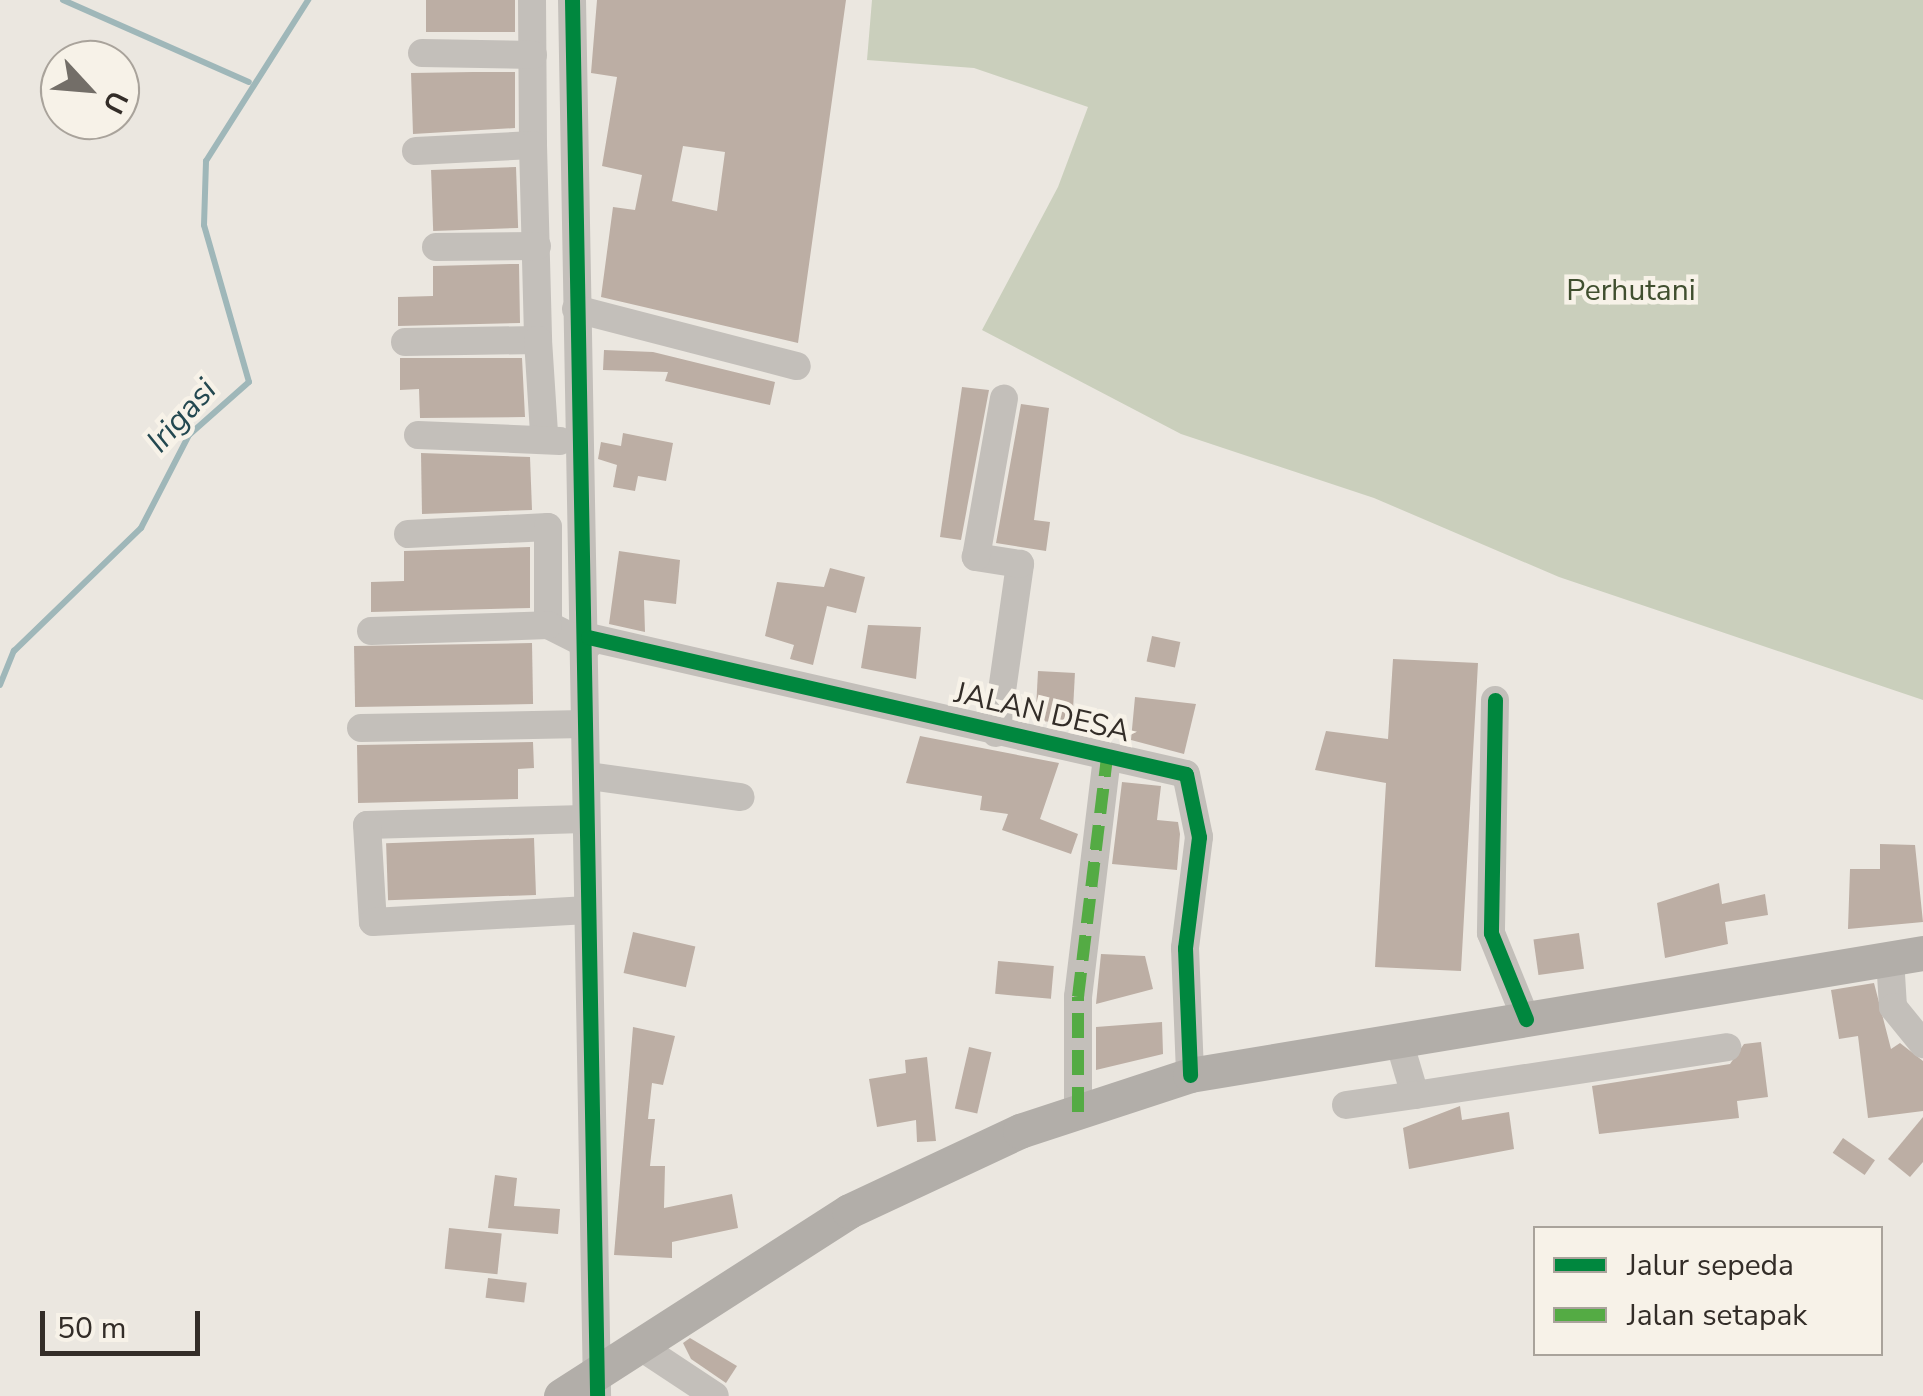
<!DOCTYPE html>
<html>
<head>
<meta charset="utf-8">
<style>
	body { margin:0 }
	#map { position:relative; width:1923px; height:1396px; overflow:hidden; background:#ebe7e0; font-family:"Nunito Sans",sans-serif }
	div>[style] { position:absolute }
	[style*='--x'] { left:calc(var(--x)*1px); top:calc(var(--y)*1px); width:calc(var(--w)*1px); rotate:calc(var(--a)*1deg) }
	.green>* { inset:0; background:#cacfbc }
	.stream>* { height:6px; margin:-3px; padding:0 3px; transform-origin:3px; border-radius:3px; background:#9fb7b9 }
	.building>* { inset:0; background:#bcaea4; transform-origin:0 0 }
	.minor>* { height:28px; margin:-14px; padding:0 14px; transform-origin:14px; border-radius:14px; background:#c3bfba }
	.major>* { height:35px; margin:-17.5px; padding:0 17.5px; transform-origin:17.5px; border-radius:17.5px; background:#b2aea9 }
	.quiet>* { height:12px; margin-top:-6px; transform-origin:0; background:repeating-linear-gradient(90deg,#54ab44 0 25px,transparent 0 37px) }
	.cycleway>* { height:15px; margin:-7.5px; padding:0 7.5px; transform-origin:7.5px; border-radius:7.5px; background:#00873e }
	span { translate:-50% -50%; white-space:nowrap; text-align:center; line-height:1.15; -webkit-text-stroke:9px #f7f2e8; paint-order:stroke }
	.park-label { font-size:30px; color:#404f2f }
	.street-label { font-size:30px; color:#332d28 }
	.water-label { font-size:32px; color:#234850; font-style:italic }
	.legend { position:absolute; left:1533px; top:1226px; width:350px; height:130px; box-sizing:border-box; background:#f7f2e8; border:2px solid #a9a39b; margin:0; padding:12px 18px; list-style:none; font-size:30px; color:#332d28 }
	.legend li { display:flex; align-items:center; gap:20px; height:50px }
	.legend b { width:50px; border:2px solid #a9a39b }
	.north { position:absolute; left:40px; top:40px; width:100px; height:100px; box-sizing:border-box; background:#f7f2e8; border:2px solid #a9a39b; border-radius:50%; rotate:116deg; font-size:28px; font-weight:700; line-height:40px; text-align:center; color:#332d28 }
	.north::after { content:''; display:block; margin:auto; width:35px; height:45px; background:#736e68; clip-path:polygon(50% 0,100% 100%,50% 72%,0 100%) }
	.scale { position:absolute; left:40px; top:1311px; width:160px; height:45px; box-sizing:border-box; border:5px solid #332d28; border-top:0; padding-left:12px; font-size:30px; line-height:35px; white-space:nowrap; color:#332d28; -webkit-text-stroke:8px #f7f2e8; paint-order:stroke }
</style>
</head>
<body>
<div id="map">
	<div class="green">
		<div style="clip-path:polygon(872px 0,1923px 0,1923px 700px,1559px 577px,1374px 498px,1181px 434px,982px 330px,1058px 187px,1088px 107px,974px 68px,867px 60px)"></div>
	</div>
	<div class="stream">
		<div style="--x:63;--y:0;--w:203;--a:23.8"></div>
		<div style="--x:0;--y:685;--w:37;--a:-68"></div>
		<div style="--x:14;--y:651;--w:177;--a:-44.1"></div>
		<div style="--x:141;--y:528;--w:105;--a:-62.7"></div>
		<div style="--x:189;--y:435;--w:80;--a:-41.5"></div>
		<div style="--x:249;--y:382;--w:163;--a:-106"></div>
		<div style="--x:204;--y:225;--w:64;--a:-88.2"></div>
		<div style="--x:206;--y:161;--w:191;--a:-57.6"></div>
	</div>
	<div class="building">
		<div style="left:515px;top:0;width:32px;height:89px;rotate:90deg"></div>
		<div style="clip-path:polygon(evenodd,597px 0,846px 0,798px 343px,601px 297px,613px 207px,635px 210px,642px 175px,602px 166px,617px 77px,591px 73px,597px 0,683px 146px,725px 152px,717px 211px,672px 201px,683px 146px)"></div>
		<div style="clip-path:polygon(473px 72px,515px 72px,515px 128px,413px 134px,411px 73px)"></div>
		<div style="left:516px;top:167px;width:61px;height:85px;rotate:88deg"></div>
		<div style="clip-path:polygon(511px 264px,519px 264px,520px 323px,398px 326px,398px 297px,433px 296px,433px 266px)"></div>
		<div style="clip-path:polygon(604px 350px,653px 352px,775px 382px,770px 405px,665px 381px,668px 372px,603px 370px)"></div>
		<div style="clip-path:polygon(400px 358px,522px 358px,525px 417px,420px 418px,419px 389px,400px 390px)"></div>
		<div style="clip-path:polygon(962px 387px,989px 390px,961px 540px,940px 537px)"></div>
		<div style="clip-path:polygon(1021px 404px,1049px 408px,1034px 520px,1050px 522px,1046px 551px,996px 543px)"></div>
		<div style="clip-path:polygon(623px 433px,673px 443px,666px 481px,638px 476px,635px 491px,613px 487px,617px 465px,598px 459px,601px 442px,621px 446px)"></div>
		<div style="clip-path:polygon(421px 453px,530px 457px,532px 510px,422px 514px)"></div>
		<div style="clip-path:polygon(530px 547px,530px 608px,371px 612px,371px 582px,404px 581px,404px 551px)"></div>
		<div style="clip-path:polygon(619px 551px,680px 560px,676px 604px,644px 600px,645px 632px,609px 624px)"></div>
		<div style="clip-path:polygon(830px 568px,865px 577px,856px 613px,827px 606px,813px 665px,790px 659px,794px 645px,765px 636px,777px 582px,824px 587px)"></div>
		<div style="clip-path:polygon(868px 625px,921px 627px,916px 679px,861px 668px)"></div>
		<div style="left:1152px;top:636px;width:29px;height:26px;rotate:12deg"></div>
		<div style="left:532px;top:643px;width:61px;height:178px;rotate:89deg"></div>
		<div style="clip-path:polygon(1393px 659px,1478px 663px,1461px 971px,1375px 967px,1386px 783px,1315px 770px,1326px 731px,1388px 739px)"></div>
		<div style="left:1038px;top:671px;width:37px;height:50px;rotate:3deg"></div>
		<div style="clip-path:polygon(1135px 697px,1196px 704px,1184px 754px,1131px 740px)"></div>
		<div style="clip-path:polygon(920px 736px,1059px 763px,1040px 819px,1078px 834px,1071px 854px,1002px 830px,1008px 814px,980px 810px,982px 796px,906px 783px)"></div>
		<div style="clip-path:polygon(533px 742px,534px 768px,518px 769px,518px 799px,358px 803px,357px 745px)"></div>
		<div style="clip-path:polygon(1122px 782px,1161px 786px,1157px 820px,1178px 822px,1180px 834px,1177px 870px,1112px 864px)"></div>
		<div style="left:534px;top:838px;width:57px;height:148px;rotate:88deg"></div>
		<div style="clip-path:polygon(1880px 844px,1915px 845px,1923px 922px,1848px 929px,1850px 869px,1880px 869px)"></div>
		<div style="clip-path:polygon(1719px 883px,1722px 904px,1765px 894px,1768px 915px,1725px 922px,1728px 944px,1665px 958px,1657px 903px)"></div>
		<div style="left:633px;top:932px;width:64px;height:42px;rotate:13deg"></div>
		<div style="left:1579px;top:933px;width:36px;height:46px;rotate:82deg"></div>
		<div style="clip-path:polygon(1101px 954px,1145px 956px,1153px 989px,1096px 1004px)"></div>
		<div style="left:998px;top:961px;width:56px;height:33px;rotate:5deg"></div>
		<div style="clip-path:polygon(1874px 983px,1891px 1049px,1900px 1043px,1923px 1061px,1923px 1111px,1868px 1118px,1858px 1036px,1839px 1039px,1831px 990px)"></div>
		<div style="clip-path:polygon(1162px 1022px,1163px 1054px,1096px 1070px,1096px 1027px)"></div>
		<div style="clip-path:polygon(633px 1027px,675px 1036px,663px 1085px,652px 1083px,648px 1119px,655px 1119px,650px 1166px,665px 1166px,664px 1208px,732px 1194px,738px 1228px,672px 1242px,672px 1258px,614px 1255px)"></div>
		<div style="clip-path:polygon(1761px 1042px,1768px 1097px,1737px 1101px,1739px 1118px,1599px 1134px,1592px 1086px,1730px 1064px,1744px 1044px)"></div>
		<div style="left:969px;top:1047px;width:23px;height:63px;rotate:13deg"></div>
		<div style="clip-path:polygon(927px 1057px,936px 1141px,917px 1142px,916px 1120px,877px 1127px,869px 1079px,906px 1073px,905px 1060px)"></div>
		<div style="clip-path:polygon(1460px 1106px,1462px 1120px,1509px 1112px,1514px 1149px,1409px 1169px,1403px 1128px)"></div>
		<div style="clip-path:polygon(1923px 1117px,1923px 1162px,1910px 1177px,1888px 1159px)"></div>
		<div style="left:1843px;top:1138px;width:39px;height:18px;rotate:35deg"></div>
		<div style="clip-path:polygon(495px 1175px,517px 1178px,514px 1206px,560px 1209px,558px 1234px,488px 1228px)"></div>
		<div style="left:449px;top:1228px;width:53px;height:41px;rotate:6deg"></div>
		<div style="left:488px;top:1278px;width:39px;height:20px;rotate:7deg"></div>
		<div style="clip-path:polygon(690px 1338px,737px 1366px,726px 1383px,691px 1359px,683px 1343px)"></div>
	</div>
	<div class="minor">
		<div style="--x:532;--y:0;--w:145;--a:89.6"></div>
		<div style="--x:572;--y:0;--w:1396;--a:88.97"></div>
		<div style="--x:422;--y:53;--w:111;--a:1"></div>
		<div style="--x:416;--y:151;--w:117;--a:-2.9"></div>
		<div style="--x:533;--y:145;--w:195;--a:88.5"></div>
		<div style="--x:436;--y:247;--w:101;--a:-0.6"></div>
		<div style="--x:576;--y:309;--w:228;--a:14.5"></div>
		<div style="--x:405;--y:342;--w:133;--a:-0.9"></div>
		<div style="--x:538;--y:340;--w:94;--a:86.3"></div>
		<div style="--x:418;--y:435;--w:142;--a:2.4"></div>
		<div style="--x:408;--y:534;--w:140;--a:-2.9"></div>
		<div style="--x:548;--y:527;--w:98;--a:90"></div>
		<div style="--x:548;--y:625;--w:45;--a:26.6"></div>
		<div style="--x:371;--y:631;--w:177;--a:-1.9"></div>
		<div style="--x:588;--y:637;--w:613;--a:12.9"></div>
		<div style="--x:1186;--y:774;--w:64;--a:78.3"></div>
		<div style="--x:1199;--y:837;--w:112;--a:97.2"></div>
		<div style="--x:1185;--y:948;--w:127;--a:87.7"></div>
		<div style="--x:1495;--y:700;--w:233;--a:91"></div>
		<div style="--x:1491;--y:933;--w:93;--a:67.9"></div>
		<div style="--x:361;--y:728;--w:223;--a:-1"></div>
		<div style="--x:996;--y:733;--w:171;--a:-81.9"></div>
		<div style="--x:1020;--y:564;--w:45;--a:-171"></div>
		<div style="--x:976;--y:557;--w:161;--a:-80"></div>
		<div style="--x:589;--y:776;--w:153;--a:7.9"></div>
		<div style="--x:584;--y:819;--w:217;--a:178.4"></div>
		<div style="--x:367;--y:825;--w:97;--a:86.5"></div>
		<div style="--x:373;--y:922;--w:215;--a:-3.2"></div>
		<div style="--x:1890;--y:958;--w:49;--a:86.5"></div>
		<div style="--x:1893;--y:1007;--w:48;--a:51"></div>
		<div style="--x:1399;--y:1041;--w:56;--a:73.5"></div>
		<div style="--x:1415;--y:1095;--w:316;--a:-8.7"></div>
		<div style="--x:1346;--y:1105;--w:70;--a:-8.2"></div>
		<div style="--x:1078;--y:1112;--w:115;--a:-90"></div>
		<div style="--x:1078;--y:997;--w:242;--a:-83.1"></div>
		<div style="--x:638;--y:1345;--w:92;--a:33.5"></div>
	</div>
	<div class="major">
		<div style="--x:561;--y:1396;--w:342;--a:-32.7"></div>
		<div style="--x:849;--y:1211;--w:189;--a:-25.1"></div>
		<div style="--x:1020;--y:1131;--w:179;--a:-18.2"></div>
		<div style="--x:1190;--y:1075;--w:743;--a:-9.45"></div>
	</div>
	<div class="quiet">
		<div style="--x:1078;--y:1112;--w:115;--a:-90"></div>
		<div style="--x:1078;--y:997;--w:242;--a:-83.1"></div>
	</div>
	<div class="cycleway">
		<div style="--x:572;--y:0;--w:1396;--a:88.97"></div>
		<div style="--x:588;--y:637;--w:613;--a:12.9"></div>
		<div style="--x:1186;--y:774;--w:64;--a:78.3"></div>
		<div style="--x:1199;--y:837;--w:112;--a:97.2"></div>
		<div style="--x:1185;--y:948;--w:127;--a:87.7"></div>
		<div style="--x:1495;--y:700;--w:233;--a:91"></div>
		<div style="--x:1491;--y:933;--w:93;--a:67.9"></div>
	</div>
	<div class="park-label">
		<span style="left:1631px;top:291px">Perhutani</span>
	</div>
	<div class="street-label">
		<span style="left:1042px;top:713px;rotate:13deg">JALAN DESA</span>
	</div>
	<div class="water-label">
		<span style="left:182px;top:416px;rotate:-48deg">Irigasi</span>
	</div>
	<ul class="legend">
	<li><b style="height:12px;background:#00873e"></b>Jalur sepeda</li>
	<li><b style="height:12px;background:#54ab44"></b>Jalan setapak</li>
	</ul>
	<div class="north">U</div>
	<div class="scale">50 m</div>
</div>
</body>
</html>
